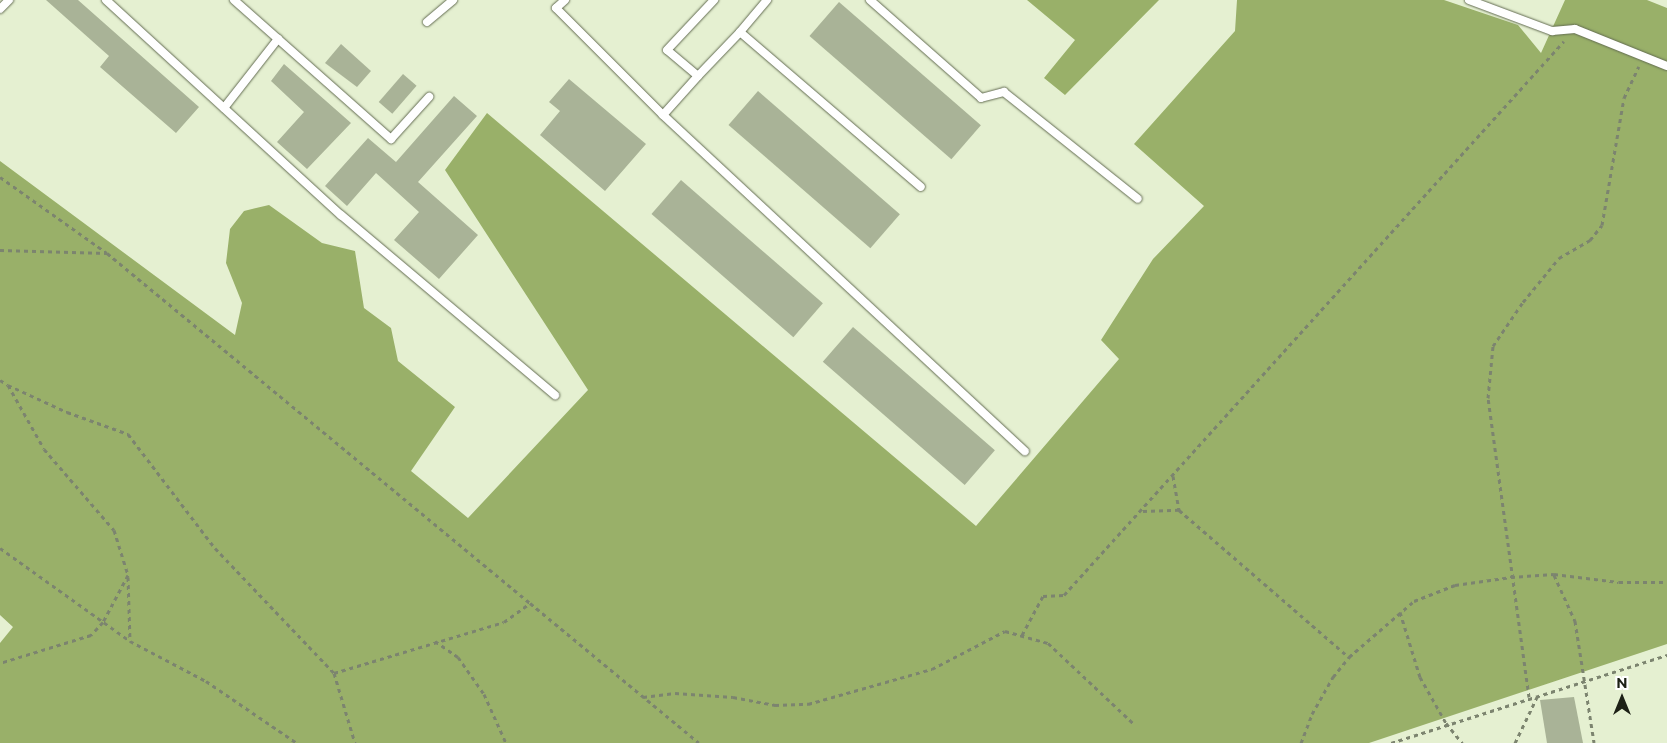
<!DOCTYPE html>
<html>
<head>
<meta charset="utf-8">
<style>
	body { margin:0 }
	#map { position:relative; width:1667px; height:743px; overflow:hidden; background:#e5f0d1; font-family:Montserrat,sans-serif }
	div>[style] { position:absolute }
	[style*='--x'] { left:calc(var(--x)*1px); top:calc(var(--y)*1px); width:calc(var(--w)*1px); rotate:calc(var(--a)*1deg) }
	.forest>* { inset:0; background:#99b069 }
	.building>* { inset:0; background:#a9b397; transform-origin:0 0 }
	.path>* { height:3px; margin-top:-1.5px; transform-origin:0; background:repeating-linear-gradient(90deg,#7c846f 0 4px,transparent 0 8px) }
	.roads { filter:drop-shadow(0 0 1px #636c52) drop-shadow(0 0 1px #636c52) }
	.lane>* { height:8px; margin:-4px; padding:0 4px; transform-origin:4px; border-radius:4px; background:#fff }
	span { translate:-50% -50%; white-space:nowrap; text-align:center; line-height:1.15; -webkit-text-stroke:4px #fff; paint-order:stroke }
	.north { position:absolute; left:1597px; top:673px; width:50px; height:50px; -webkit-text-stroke:4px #fff; paint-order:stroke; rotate:0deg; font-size:14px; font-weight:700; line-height:20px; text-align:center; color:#1d2116 }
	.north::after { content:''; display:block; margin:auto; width:18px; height:22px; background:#1d2116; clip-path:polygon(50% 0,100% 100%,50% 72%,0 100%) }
</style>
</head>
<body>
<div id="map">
	<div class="forest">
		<div style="clip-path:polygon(1027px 0,1159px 0,1065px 95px,1044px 78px,1075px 40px)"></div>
		<div style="clip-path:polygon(1237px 0,1444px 0,1518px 25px,1541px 53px,1565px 0,1647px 0,1667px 8px,1667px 644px,1369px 743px,0 743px,0 643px,13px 627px,0 615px,0 161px,235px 335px,242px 303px,226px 263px,230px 229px,244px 211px,269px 205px,322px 243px,355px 251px,364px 308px,391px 328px,398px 361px,455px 407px,411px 471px,468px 518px,588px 390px,445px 170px,487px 113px,976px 526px,1119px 359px,1101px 340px,1153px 259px,1204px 206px,1134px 144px,1235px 31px)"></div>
	</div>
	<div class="building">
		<div style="clip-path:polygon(46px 0,78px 0,199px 107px,176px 133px,100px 67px,109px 56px)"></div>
		<div style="left:839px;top:2px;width:188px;height:45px;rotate:41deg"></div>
		<div style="clip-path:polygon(341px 44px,371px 71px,357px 87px,325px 63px)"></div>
		<div style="clip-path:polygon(284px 64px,351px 123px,307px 169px,277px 142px,304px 112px,271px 81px)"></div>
		<div style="left:403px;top:74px;width:18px;height:37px;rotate:41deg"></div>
		<div style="clip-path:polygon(569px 79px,646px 144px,605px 191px,540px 135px,560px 111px,549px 102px)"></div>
		<div style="left:758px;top:91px;width:188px;height:45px;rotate:41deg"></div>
		<div style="clip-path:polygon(454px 96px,477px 116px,418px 182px,478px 235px,439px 279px,394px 240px,419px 212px,376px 173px,347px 206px,325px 186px,368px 138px,396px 162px)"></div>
		<div style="left:681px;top:180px;width:188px;height:45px;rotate:41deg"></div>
		<div style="left:853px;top:327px;width:188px;height:46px;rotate:41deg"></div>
		<div style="clip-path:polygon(1574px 697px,1583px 743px,1547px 743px,1540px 700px)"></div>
	</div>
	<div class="path">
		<div style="--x:0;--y:177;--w:131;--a:35.4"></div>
		<div style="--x:0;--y:250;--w:107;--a:1.6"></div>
		<div style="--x:107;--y:253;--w:549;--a:39.61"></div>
		<div style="--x:0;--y:380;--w:9;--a:32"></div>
		<div style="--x:8;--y:385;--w:73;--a:60.6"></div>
		<div style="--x:44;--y:449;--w:107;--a:49.2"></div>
		<div style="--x:114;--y:530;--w:47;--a:72.7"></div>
		<div style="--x:128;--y:575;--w:53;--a:118"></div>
		<div style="--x:103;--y:622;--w:18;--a:133"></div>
		<div style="--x:91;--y:635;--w:95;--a:162.9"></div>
		<div style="--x:8;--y:385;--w:65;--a:24.6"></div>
		<div style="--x:67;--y:412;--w:65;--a:19.8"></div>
		<div style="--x:128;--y:434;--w:143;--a:52.7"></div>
		<div style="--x:215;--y:548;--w:173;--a:46.4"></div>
		<div style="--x:334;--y:673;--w:177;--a:-16.7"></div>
		<div style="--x:504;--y:622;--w:32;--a:-36"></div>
		<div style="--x:530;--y:603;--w:219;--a:39.6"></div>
		<div style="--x:1173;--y:476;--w:35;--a:80"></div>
		<div style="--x:1143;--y:511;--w:36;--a:-2"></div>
		<div style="--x:1179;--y:510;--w:225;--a:40.9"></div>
		<div style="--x:0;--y:548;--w:160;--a:35.6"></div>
		<div style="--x:130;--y:641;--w:86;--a:27.8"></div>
		<div style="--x:206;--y:681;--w:110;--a:34.3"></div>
		<div style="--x:1554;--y:575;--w:51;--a:65.5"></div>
		<div style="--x:1575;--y:621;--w:123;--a:81.1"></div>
		<div style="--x:128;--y:577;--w:64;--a:88.2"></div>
		<div style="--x:1400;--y:612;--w:68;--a:72.9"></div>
		<div style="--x:1420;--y:677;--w:53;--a:60.5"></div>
		<div style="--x:1446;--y:723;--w:26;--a:51"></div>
		<div style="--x:1022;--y:635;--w:44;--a:-61.7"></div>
		<div style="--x:1043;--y:596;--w:21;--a:-3"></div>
		<div style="--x:1064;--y:595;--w:746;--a:-47.93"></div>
		<div style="--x:435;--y:641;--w:28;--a:35"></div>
		<div style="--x:458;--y:657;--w:45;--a:54.9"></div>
		<div style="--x:484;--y:694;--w:54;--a:65.8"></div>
		<div style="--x:334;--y:673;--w:73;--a:73.3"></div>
		<div style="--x:643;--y:697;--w:32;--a:-7"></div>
		<div style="--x:675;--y:693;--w:58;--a:3.9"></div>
		<div style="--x:733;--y:697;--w:43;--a:10.8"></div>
		<div style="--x:775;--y:705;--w:33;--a:-2"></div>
		<div style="--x:808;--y:704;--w:129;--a:-15.8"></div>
		<div style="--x:932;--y:669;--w:82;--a:-27.5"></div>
		<div style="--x:1005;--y:631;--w:45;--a:15.6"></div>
		<div style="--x:1048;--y:643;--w:118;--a:43.3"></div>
		<div style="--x:1529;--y:697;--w:302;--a:-97.8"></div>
		<div style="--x:1488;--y:398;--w:52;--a:-84.5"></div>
		<div style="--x:1493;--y:346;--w:53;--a:-55.7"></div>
		<div style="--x:1523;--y:302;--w:57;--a:-50.7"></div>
		<div style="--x:1559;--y:258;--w:36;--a:-30"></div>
		<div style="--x:1590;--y:240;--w:19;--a:-51"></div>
		<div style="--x:1602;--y:225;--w:129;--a:-80.2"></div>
		<div style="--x:1624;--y:98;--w:35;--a:-65"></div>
		<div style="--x:1301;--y:743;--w:31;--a:-69"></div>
		<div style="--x:1312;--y:714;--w:43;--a:-60.4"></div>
		<div style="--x:1333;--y:677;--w:26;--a:-51"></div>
		<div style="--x:1349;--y:657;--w:86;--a:-40.7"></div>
		<div style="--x:1414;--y:601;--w:44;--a:-21.3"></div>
		<div style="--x:1455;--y:585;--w:57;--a:-8.1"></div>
		<div style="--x:1511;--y:577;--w:43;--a:-4"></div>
		<div style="--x:1554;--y:574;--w:65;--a:7"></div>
		<div style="--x:1619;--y:582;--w:48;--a:0"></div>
		<div style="--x:1391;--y:743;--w:290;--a:-17.7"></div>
		<div style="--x:1515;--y:743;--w:53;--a:-64.4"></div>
	</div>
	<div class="roads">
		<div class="lane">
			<div style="--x:106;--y:0;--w:319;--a:42.5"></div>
			<div style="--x:341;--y:215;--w:280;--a:40.1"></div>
			<div style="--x:234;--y:0;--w:210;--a:41.5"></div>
			<div style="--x:391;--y:139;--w:57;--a:-47.9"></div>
			<div style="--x:565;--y:0;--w:12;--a:138"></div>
			<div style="--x:556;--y:8;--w:151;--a:45"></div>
			<div style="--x:663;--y:115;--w:494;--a:42.9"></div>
			<div style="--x:870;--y:0;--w:148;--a:41.4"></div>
			<div style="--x:981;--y:98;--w:24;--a:-15"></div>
			<div style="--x:1004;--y:92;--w:171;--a:38.6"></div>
			<div style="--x:1469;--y:0;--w:89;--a:20.5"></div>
			<div style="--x:1552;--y:31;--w:23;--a:-5"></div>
			<div style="--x:1575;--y:29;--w:99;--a:21.9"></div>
			<div style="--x:0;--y:9;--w:13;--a:-45"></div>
			<div style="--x:427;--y:22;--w:34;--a:-40"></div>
			<div style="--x:740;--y:32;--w:42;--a:-49.8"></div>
			<div style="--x:698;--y:76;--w:61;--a:-46.3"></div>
			<div style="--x:740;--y:32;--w:238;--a:40.6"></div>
			<div style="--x:224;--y:108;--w:88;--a:-52"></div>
			<div style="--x:663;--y:115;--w:52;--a:-48.1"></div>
			<div style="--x:698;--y:76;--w:40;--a:-140"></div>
			<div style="--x:667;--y:50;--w:69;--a:-46.8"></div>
		</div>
	</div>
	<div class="north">N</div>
</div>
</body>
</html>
